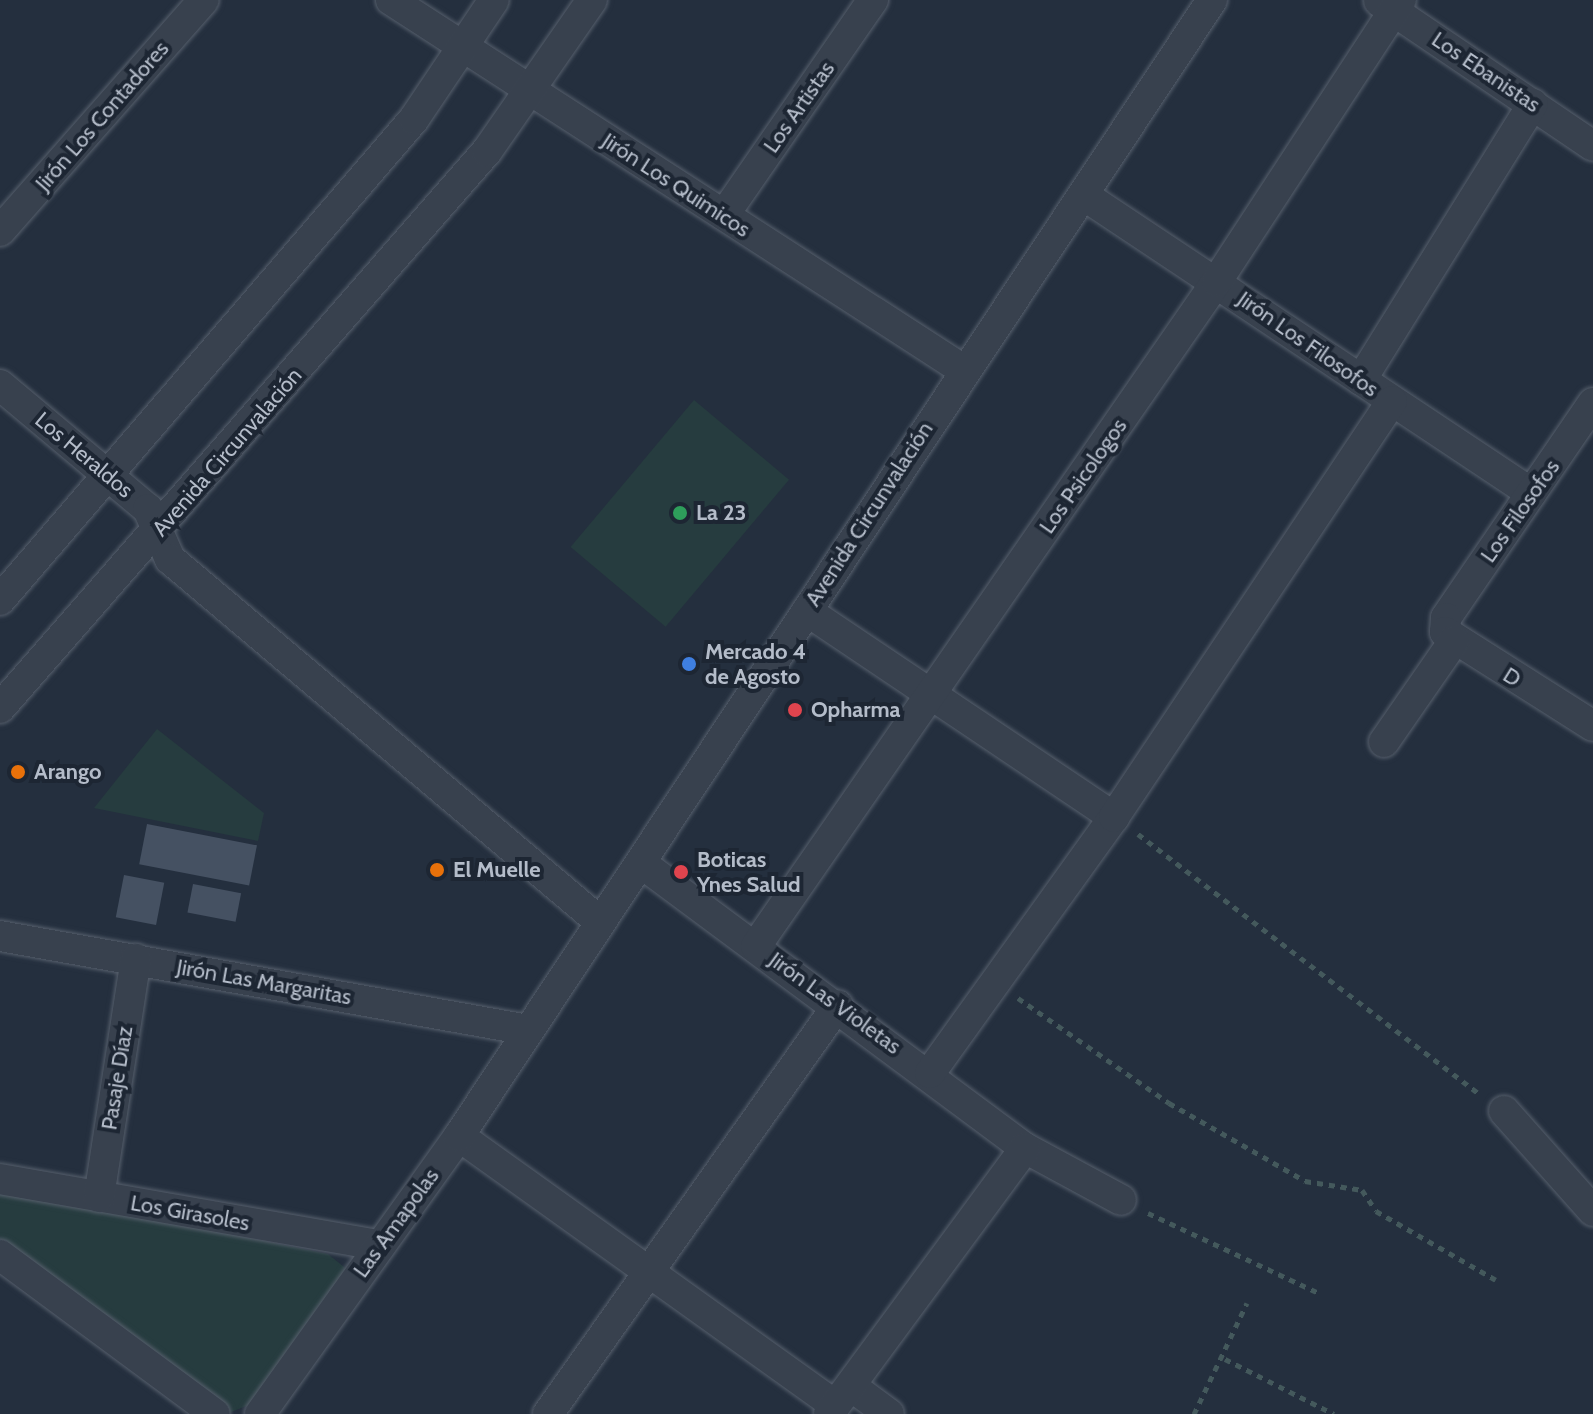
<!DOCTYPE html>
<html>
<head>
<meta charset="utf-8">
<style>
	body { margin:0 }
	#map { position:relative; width:1593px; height:1414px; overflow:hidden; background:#242f3e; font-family:Cabin,sans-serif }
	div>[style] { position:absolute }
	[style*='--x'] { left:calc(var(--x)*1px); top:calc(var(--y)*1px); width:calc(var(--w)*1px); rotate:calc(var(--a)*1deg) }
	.green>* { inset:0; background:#263c3f; transform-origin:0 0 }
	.building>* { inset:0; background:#455162; transform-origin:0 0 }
	.path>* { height:5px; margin-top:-2.5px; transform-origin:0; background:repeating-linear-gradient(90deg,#44595c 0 6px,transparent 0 12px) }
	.roads { filter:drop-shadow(0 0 2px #565f6c) drop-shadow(0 0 2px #565f6c) }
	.minor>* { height:30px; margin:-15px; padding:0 15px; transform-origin:15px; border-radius:15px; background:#38414e }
	.dots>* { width:22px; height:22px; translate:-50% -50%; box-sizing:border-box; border:4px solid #1d2633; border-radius:50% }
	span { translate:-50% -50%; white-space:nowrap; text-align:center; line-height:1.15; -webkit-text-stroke:8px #1d2633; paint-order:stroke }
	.street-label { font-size:22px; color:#b4bcc9 }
	.poi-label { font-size:22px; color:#b4bcc9; font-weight:700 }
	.left { translate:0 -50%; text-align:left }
</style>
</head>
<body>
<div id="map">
	<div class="green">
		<div style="left:694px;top:400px;width:124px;height:192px;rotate:40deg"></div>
		<div style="clip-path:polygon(157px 729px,264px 813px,258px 841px,94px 808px)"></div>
		<div style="clip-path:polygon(0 1188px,328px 1254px,349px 1271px,256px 1402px,229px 1413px,0 1242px)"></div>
	</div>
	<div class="building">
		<div style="left:147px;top:824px;width:112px;height:41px;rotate:11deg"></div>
		<div style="left:124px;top:875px;width:41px;height:43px;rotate:11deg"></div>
		<div style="left:193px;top:884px;width:49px;height:29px;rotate:11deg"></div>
	</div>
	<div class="path">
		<div style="--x:1138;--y:834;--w:430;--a:37.3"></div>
		<div style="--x:1018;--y:998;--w:184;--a:34.8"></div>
		<div style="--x:1169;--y:1103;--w:157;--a:29.8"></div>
		<div style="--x:1305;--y:1181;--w:58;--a:9"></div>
		<div style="--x:1362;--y:1190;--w:25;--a:56"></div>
		<div style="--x:1376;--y:1211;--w:138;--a:29.9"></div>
		<div style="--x:1148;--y:1213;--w:191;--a:25.1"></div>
		<div style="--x:1225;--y:1359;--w:122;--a:26.8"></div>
		<div style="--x:1194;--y:1414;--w:123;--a:-64.5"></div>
	</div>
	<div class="roads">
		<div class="minor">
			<div style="--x:391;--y:0;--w:680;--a:32.87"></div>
			<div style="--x:1379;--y:1;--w:258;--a:34.1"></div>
			<div style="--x:1085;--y:196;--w:536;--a:33.66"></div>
			<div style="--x:724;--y:215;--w:262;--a:-55.3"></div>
			<div style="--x:0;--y:231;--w:308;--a:-48.6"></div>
			<div style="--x:1361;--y:380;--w:325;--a:-58.1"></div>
			<div style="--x:0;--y:385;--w:193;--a:40"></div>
			<div style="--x:148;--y:509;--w:55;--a:66.3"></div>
			<div style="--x:170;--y:559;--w:561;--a:40.16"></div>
			<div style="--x:1593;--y:403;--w:260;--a:124.4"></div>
			<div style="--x:1446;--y:618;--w:14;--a:94"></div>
			<div style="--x:1445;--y:632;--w:175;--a:32.4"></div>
			<div style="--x:0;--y:600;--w:635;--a:-49.28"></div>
			<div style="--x:414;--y:119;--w:143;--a:-56.1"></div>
			<div style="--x:807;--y:611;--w:370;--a:33.9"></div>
			<div style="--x:0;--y:708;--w:740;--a:-48.84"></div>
			<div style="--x:487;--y:151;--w:184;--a:-55.2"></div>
			<div style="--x:1384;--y:742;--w:123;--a:-55.3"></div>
			<div style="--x:641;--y:863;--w:478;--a:36.6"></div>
			<div style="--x:1025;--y:1148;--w:109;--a:28.4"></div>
			<div style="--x:0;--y:936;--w:536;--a:10.09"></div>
			<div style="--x:756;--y:946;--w:809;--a:-55.27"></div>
			<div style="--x:1217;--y:281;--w:336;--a:-56.8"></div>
			<div style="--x:930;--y:1073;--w:315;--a:-54.3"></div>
			<div style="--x:1114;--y:817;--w:500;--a:-56.25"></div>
			<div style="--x:1504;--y:1111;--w:134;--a:48.3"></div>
			<div style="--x:459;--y:1136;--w:462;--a:35.6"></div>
			<div style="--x:0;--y:1179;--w:386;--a:9.9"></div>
			<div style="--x:99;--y:1197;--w:241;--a:-81.2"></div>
			<div style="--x:0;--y:1255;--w:267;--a:36.5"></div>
			<div style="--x:851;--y:1386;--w:47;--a:36.4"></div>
			<div style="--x:260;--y:1414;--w:342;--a:-54.4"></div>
			<div style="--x:459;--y:1136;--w:1363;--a:-56.46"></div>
			<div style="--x:548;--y:1414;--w:501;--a:-54.66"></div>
			<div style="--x:829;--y:1414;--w:330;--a:-53.6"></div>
		</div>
	</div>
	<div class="dots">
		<div style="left:680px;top:513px;background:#2e9e5b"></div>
		<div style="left:689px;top:664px;background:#3f7fe0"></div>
		<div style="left:795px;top:710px;background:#e0444e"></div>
		<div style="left:18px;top:772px;background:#e8710a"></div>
		<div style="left:437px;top:870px;background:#e8710a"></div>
		<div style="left:681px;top:872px;background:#e0444e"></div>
	</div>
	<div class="street-label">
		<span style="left:1486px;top:72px;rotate:34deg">Los Ebanistas</span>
		<span style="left:799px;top:107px;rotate:-55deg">Los Artistas</span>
		<span style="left:102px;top:116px;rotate:-49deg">Jirón Los Contadores</span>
		<span style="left:676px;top:185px;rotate:33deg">Jirón Los Quimicos</span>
		<span style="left:1308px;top:344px;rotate:35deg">Jirón Los Filosofos</span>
		<span style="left:227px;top:452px;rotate:-49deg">Avenida Circunvalación</span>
		<span style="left:84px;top:455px;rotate:40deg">Los Heraldos</span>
		<span style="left:1083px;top:476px;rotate:-55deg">Los Psicologos</span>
		<span style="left:1520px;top:511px;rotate:-55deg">Los Filosofos</span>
		<span style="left:869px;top:514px;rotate:-57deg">Avenida Circunvalación</span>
		<span style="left:1512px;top:677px;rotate:32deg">D</span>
		<span style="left:264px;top:982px;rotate:10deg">Jirón Las Margaritas</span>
		<span style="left:835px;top:1003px;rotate:36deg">Jirón Las Violetas</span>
		<span style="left:117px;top:1078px;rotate:-81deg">Pasaje Díaz</span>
		<span style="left:190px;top:1213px;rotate:10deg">Los Girasoles</span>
		<span style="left:396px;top:1223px;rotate:-54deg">Las Amapolas</span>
	</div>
	<div class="poi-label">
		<span class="left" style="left:696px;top:513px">La 23</span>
		<span class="left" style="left:705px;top:664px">Mercado 4<br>de Agosto</span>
		<span class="left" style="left:811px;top:710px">Opharma</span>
		<span class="left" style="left:34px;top:772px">Arango</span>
		<span class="left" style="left:697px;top:872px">Boticas<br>Ynes Salud</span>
		<span class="left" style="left:453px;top:870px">El Muelle</span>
	</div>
</div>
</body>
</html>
